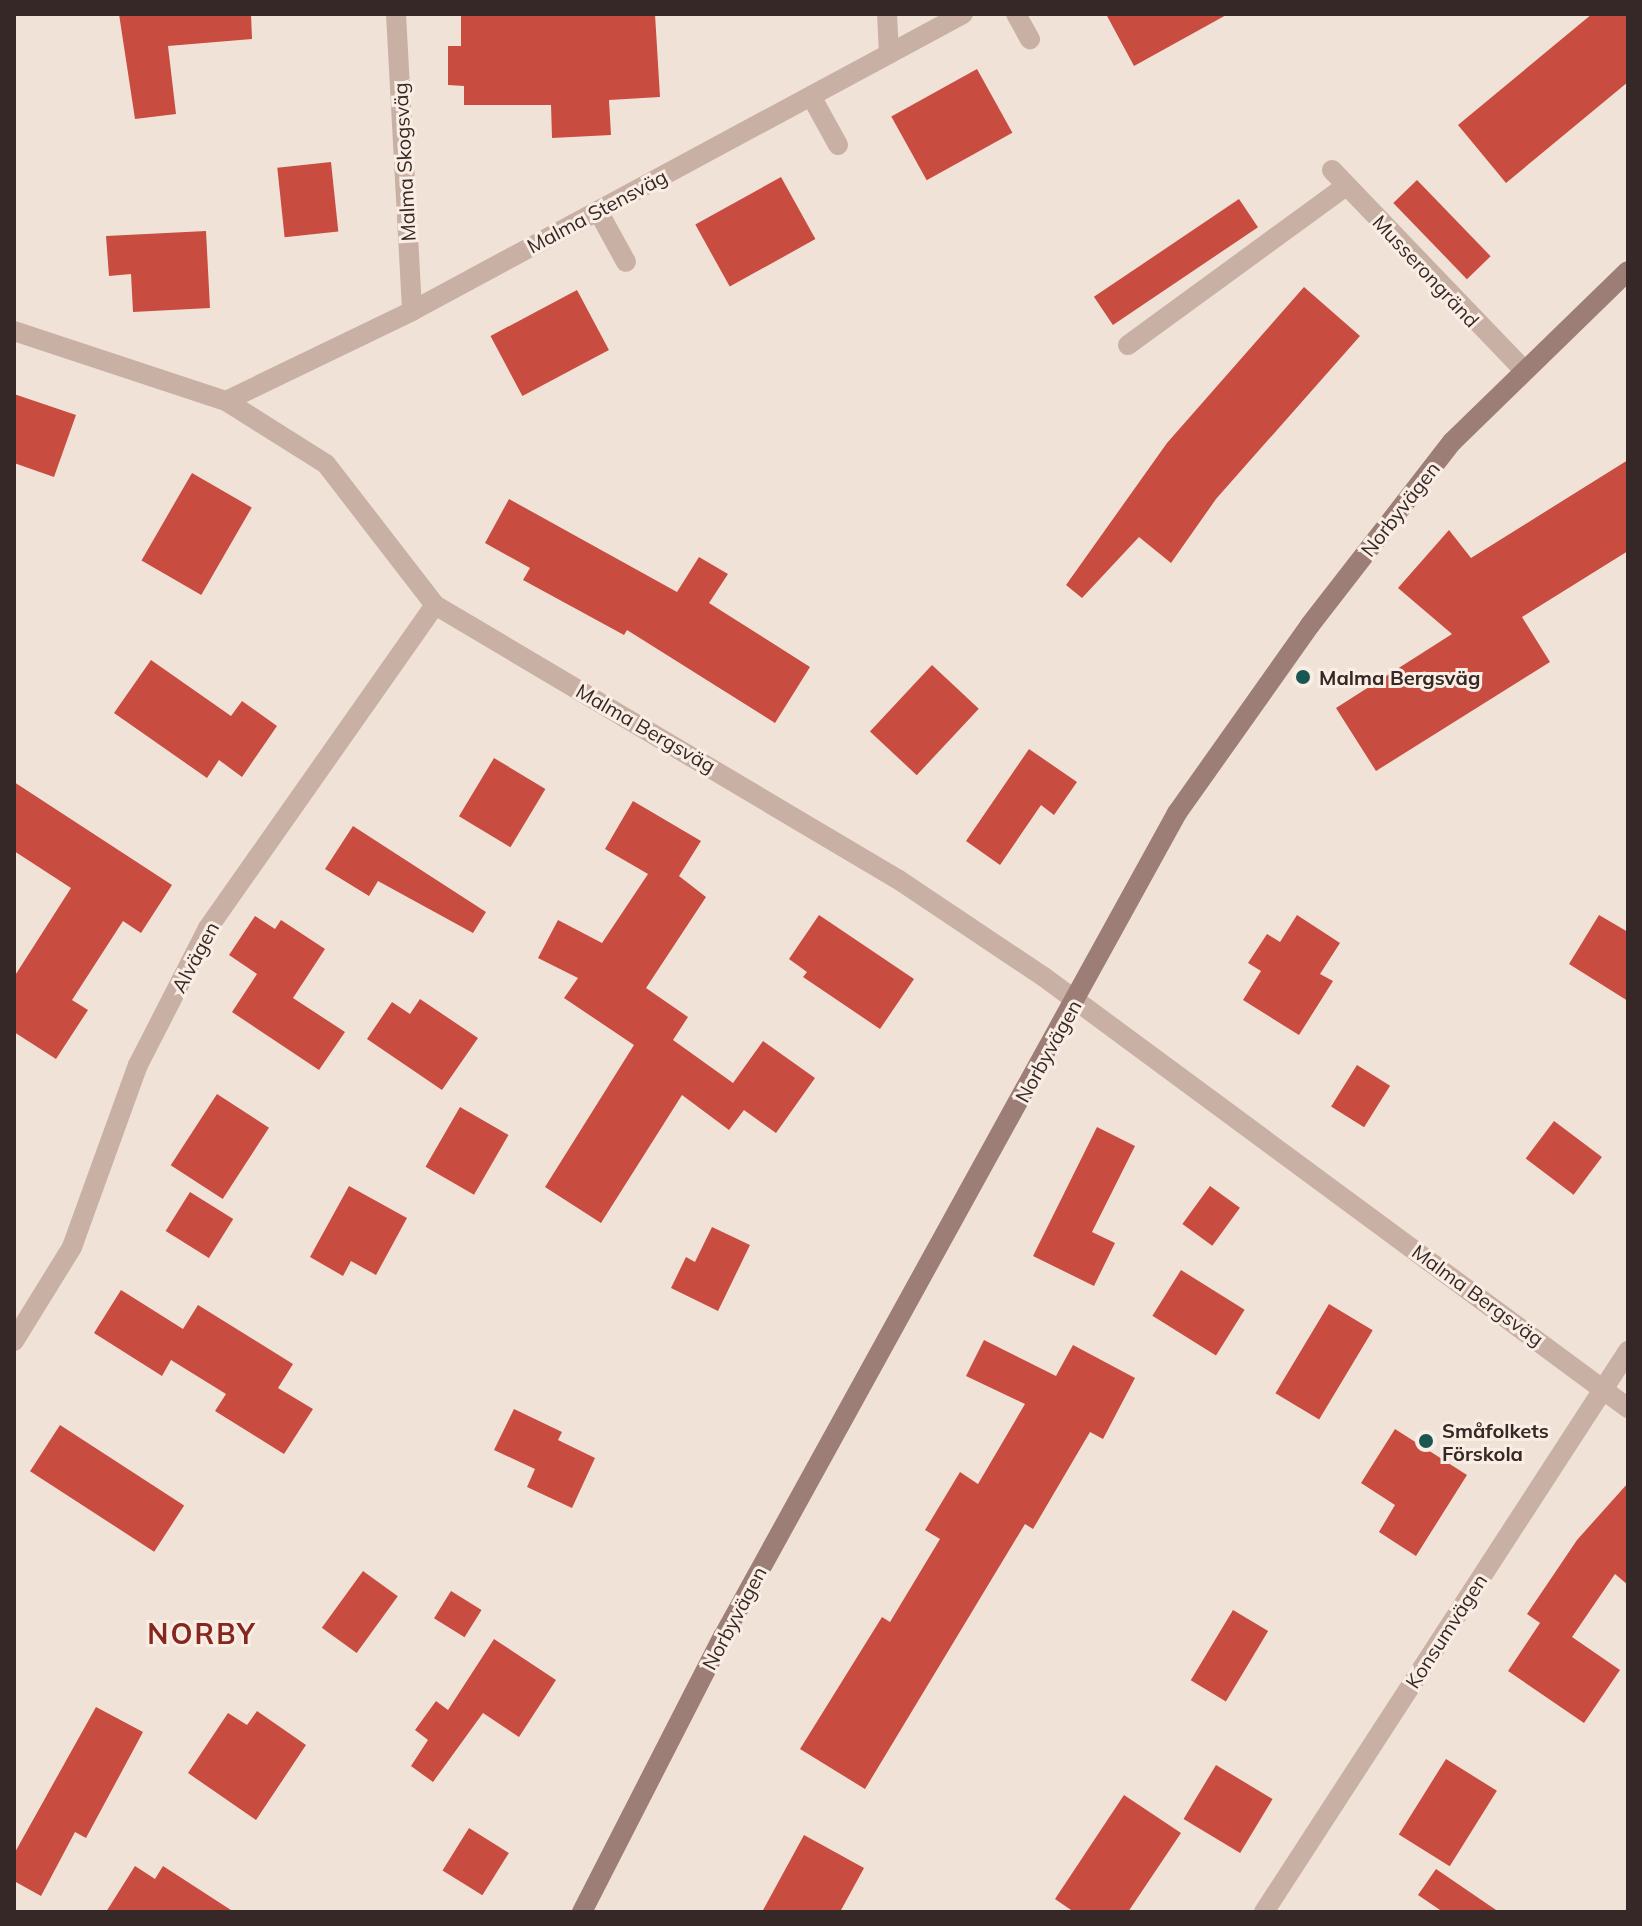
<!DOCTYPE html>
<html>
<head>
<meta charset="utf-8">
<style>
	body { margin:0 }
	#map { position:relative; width:1642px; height:1926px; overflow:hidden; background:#f1e2d8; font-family:Mulish,sans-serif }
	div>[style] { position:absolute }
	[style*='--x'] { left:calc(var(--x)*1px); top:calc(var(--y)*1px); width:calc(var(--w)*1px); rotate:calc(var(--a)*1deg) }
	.building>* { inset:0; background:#c84d40; transform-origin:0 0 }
	.lane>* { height:20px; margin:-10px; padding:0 10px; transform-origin:10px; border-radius:10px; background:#c9b0a4 }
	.street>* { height:20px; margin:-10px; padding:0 10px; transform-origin:10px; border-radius:10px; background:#c9b0a4 }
	.secondary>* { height:20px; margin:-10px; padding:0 10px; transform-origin:10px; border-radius:10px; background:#9d7e76 }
	.dots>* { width:22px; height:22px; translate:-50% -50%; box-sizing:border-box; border:4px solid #f9ede4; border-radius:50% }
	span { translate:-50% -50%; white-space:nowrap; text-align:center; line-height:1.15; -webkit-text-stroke:6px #f9ede4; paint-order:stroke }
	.street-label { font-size:20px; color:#352826 }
	.poi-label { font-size:20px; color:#352826; font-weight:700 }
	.left { translate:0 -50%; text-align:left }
	.district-label { font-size:28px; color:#85271e; font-weight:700; letter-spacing:2px }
	.frame { position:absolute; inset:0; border:16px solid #352826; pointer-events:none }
</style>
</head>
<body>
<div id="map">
	<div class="building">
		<div style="clip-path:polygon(119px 14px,251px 14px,252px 39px,168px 46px,176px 114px,135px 119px)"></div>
		<div style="clip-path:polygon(461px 14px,655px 14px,660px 97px,609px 100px,611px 135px,552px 138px,551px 105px,464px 105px,464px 86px,448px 85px,448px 46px,461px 46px)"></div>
		<div style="clip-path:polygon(1106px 14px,1228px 14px,1134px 66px)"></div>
		<div style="clip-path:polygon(1592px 14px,1628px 14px,1628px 82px,1506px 183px,1458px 125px)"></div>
		<div style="left:977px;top:69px;width:73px;height:98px;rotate:61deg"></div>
		<div style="left:331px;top:162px;width:70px;height:54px;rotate:84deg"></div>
		<div style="left:781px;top:177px;width:71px;height:98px;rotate:61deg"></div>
		<div style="left:1417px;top:180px;width:106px;height:33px;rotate:46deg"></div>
		<div style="left:1239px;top:199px;width:34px;height:175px;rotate:56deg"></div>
		<div style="clip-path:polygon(206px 231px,210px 308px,133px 312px,131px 274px,109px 276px,106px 236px)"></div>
		<div style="clip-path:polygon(1304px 287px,1360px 336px,1216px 499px,1171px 563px,1139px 537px,1082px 598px,1066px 585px,1167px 443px)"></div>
		<div style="left:577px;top:290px;width:68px;height:98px;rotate:62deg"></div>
		<div style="clip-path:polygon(14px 394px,76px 415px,54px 477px,14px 463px)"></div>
		<div style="clip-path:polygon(1628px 460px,1628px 551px,1522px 617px,1550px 662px,1376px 771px,1336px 708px,1452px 634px,1398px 588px,1449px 530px,1471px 558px)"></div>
		<div style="left:192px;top:473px;width:69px;height:101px;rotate:30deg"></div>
		<div style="clip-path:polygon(509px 499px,677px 592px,699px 557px,728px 574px,709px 603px,810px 667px,775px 723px,627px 630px,624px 635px,523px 580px,530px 568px,485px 543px)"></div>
		<div style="clip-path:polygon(151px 660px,231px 716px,242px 701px,277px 726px,242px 777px,219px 760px,207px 778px,114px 713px)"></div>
		<div style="left:932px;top:665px;width:64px;height:91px;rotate:43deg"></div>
		<div style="clip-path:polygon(1029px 749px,1077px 782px,1054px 815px,1041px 805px,1000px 865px,966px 841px)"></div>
		<div style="left:494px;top:758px;width:60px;height:68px;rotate:31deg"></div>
		<div style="clip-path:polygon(14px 782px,172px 885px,141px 933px,123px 921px,72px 1000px,88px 1010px,56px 1059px,14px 1032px,14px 977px,71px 888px,14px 851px)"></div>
		<div style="clip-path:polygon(633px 801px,701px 841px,679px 876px,706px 897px,646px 988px,688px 1017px,673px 1040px,733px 1083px,763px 1041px,815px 1078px,776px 1133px,744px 1110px,729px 1130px,682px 1095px,601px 1223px,545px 1187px,634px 1045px,564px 998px,578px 978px,538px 958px,558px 920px,602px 943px,648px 874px,605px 849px)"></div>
		<div style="clip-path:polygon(353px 826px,486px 912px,473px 933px,378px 881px,369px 896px,325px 869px)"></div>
		<div style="clip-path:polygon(819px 915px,914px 979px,880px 1029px,803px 977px,807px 972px,789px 959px)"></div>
		<div style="clip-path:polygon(1297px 915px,1340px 943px,1320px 974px,1333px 981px,1299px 1035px,1243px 1000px,1261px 971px,1248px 963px,1267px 934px,1280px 942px)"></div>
		<div style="clip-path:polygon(1599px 915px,1628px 932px,1628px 1001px,1569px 964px)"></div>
		<div style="clip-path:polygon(255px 916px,275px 929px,281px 920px,325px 949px,293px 998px,345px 1032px,319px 1070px,232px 1012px,257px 974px,229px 955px)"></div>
		<div style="clip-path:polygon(420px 999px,478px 1038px,442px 1090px,367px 1039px,392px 1002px,410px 1014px)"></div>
		<div style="left:1357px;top:1065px;width:39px;height:49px;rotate:32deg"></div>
		<div style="left:217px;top:1094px;width:62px;height:85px;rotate:33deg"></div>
		<div style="left:460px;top:1107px;width:56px;height:69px;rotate:30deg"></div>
		<div style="left:1554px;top:1121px;width:60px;height:47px;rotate:37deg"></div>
		<div style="clip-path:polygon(1097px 1127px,1135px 1146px,1092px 1232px,1115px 1243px,1094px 1286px,1033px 1256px)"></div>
		<div style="clip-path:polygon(349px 1186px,407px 1218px,376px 1275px,351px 1261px,343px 1276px,310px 1257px)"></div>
		<div style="left:1210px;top:1186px;width:37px;height:47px;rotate:36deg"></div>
		<div style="left:190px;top:1192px;width:51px;height:46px;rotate:32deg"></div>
		<div style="clip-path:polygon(712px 1227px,750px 1245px,718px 1311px,671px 1288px,686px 1257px,695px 1262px)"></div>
		<div style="left:1181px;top:1270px;width:75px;height:54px;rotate:32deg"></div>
		<div style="clip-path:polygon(121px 1290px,183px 1329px,198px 1305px,293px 1364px,278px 1388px,313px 1409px,284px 1454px,215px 1411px,226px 1394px,171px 1360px,162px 1376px,94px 1333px)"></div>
		<div style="left:1329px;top:1304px;width:51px;height:104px;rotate:31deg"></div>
		<div style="clip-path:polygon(984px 1340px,1056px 1376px,1073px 1345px,1135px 1378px,1103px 1439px,1090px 1432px,1033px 1529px,1025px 1524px,865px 1789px,800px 1749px,882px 1617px,890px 1622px,940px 1539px,925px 1530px,960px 1472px,978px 1484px,1025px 1404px,966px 1376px)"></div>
		<div style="clip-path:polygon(514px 1409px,562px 1432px,558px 1440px,595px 1458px,572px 1508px,527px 1487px,535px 1469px,494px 1450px)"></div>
		<div style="left:60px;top:1425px;width:148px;height:55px;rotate:33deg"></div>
		<div style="clip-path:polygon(1395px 1429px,1467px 1475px,1416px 1556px,1379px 1532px,1395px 1505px,1361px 1483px)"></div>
		<div style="clip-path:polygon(1628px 1483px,1628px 1585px,1615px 1574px,1572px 1637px,1620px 1670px,1584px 1723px,1508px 1671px,1540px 1623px,1527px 1614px,1577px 1540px)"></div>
		<div style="left:363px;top:1571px;width:43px;height:70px;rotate:36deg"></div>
		<div style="left:451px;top:1591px;width:36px;height:32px;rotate:32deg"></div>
		<div style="left:1233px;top:1610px;width:41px;height:82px;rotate:31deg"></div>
		<div style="clip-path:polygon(494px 1639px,556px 1680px,519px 1737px,483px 1713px,433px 1782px,411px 1766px,428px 1740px,415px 1730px,436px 1701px,448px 1710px)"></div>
		<div style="clip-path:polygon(96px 1707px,143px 1732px,86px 1838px,75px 1832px,41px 1896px,14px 1881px,14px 1854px)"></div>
		<div style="clip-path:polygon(257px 1711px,306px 1745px,256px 1820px,188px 1773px,228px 1713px,247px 1725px)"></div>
		<div style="left:1446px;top:1759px;width:60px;height:89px;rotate:32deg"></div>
		<div style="left:1216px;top:1765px;width:66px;height:63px;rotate:31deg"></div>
		<div style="clip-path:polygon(1124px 1795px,1181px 1833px,1128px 1912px,1074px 1912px,1055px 1899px)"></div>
		<div style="left:469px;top:1828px;width:47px;height:50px;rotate:32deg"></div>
		<div style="clip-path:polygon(804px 1835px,864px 1868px,840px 1912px,762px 1912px)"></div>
		<div style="clip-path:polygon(135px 1866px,155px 1879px,163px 1866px,234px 1912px,106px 1912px)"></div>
		<div style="clip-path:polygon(1436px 1869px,1499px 1912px,1443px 1912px,1418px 1895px)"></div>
	</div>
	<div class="lane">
		<div style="--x:1016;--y:14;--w:29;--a:61"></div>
		<div style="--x:811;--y:96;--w:56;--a:61.1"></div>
		<div style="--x:598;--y:211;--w:58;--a:61.2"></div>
		<div style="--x:1128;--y:345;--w:270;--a:-36.1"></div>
	</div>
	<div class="street">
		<div style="--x:396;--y:14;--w:297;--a:86.9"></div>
		<div style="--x:887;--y:14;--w:40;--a:87.1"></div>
		<div style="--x:1332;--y:170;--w:276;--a:46.2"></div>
		<div style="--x:14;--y:331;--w:223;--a:18.3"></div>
		<div style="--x:226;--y:401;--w:118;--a:32.2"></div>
		<div style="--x:326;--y:464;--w:178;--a:52.3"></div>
		<div style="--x:435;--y:605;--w:539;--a:30.65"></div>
		<div style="--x:899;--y:880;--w:174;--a:33.8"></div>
		<div style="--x:1044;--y:977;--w:726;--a:36.43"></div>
		<div style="--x:226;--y:401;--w:207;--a:-25.8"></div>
		<div style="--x:412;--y:311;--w:626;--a:-28.33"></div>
		<div style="--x:14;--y:1341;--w:110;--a:-58.3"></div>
		<div style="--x:72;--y:1247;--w:194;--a:-70.1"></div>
		<div style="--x:138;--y:1065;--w:154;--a:-62.9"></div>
		<div style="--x:208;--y:928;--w:395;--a:-54.9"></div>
		<div style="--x:1264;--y:1912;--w:669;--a:-57.02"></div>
	</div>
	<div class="secondary">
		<div style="--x:582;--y:1912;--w:311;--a:-62.9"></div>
		<div style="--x:724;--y:1635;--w:939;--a:-61.14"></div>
		<div style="--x:1177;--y:813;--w:230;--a:-54.7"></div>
		<div style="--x:1310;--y:625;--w:232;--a:-52.2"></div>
		<div style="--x:1452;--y:442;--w:245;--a:-44.2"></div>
	</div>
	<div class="dots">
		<div style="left:1303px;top:677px;background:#1b5752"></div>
		<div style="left:1426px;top:1441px;background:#1b5752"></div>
	</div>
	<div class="street-label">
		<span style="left:404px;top:162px;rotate:-93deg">Malma Skogsväg</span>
		<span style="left:597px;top:211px;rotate:-28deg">Malma Stensväg</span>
		<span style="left:1426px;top:271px;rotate:47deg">Musserongränd</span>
		<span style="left:1400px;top:509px;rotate:-52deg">Norbyvägen</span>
		<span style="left:646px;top:728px;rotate:30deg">Malma Bergsväg</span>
		<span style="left:195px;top:957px;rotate:-62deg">Alvägen</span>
		<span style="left:1048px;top:1051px;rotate:-61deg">Norbyvägen</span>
		<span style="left:1478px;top:1295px;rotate:36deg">Malma Bergsväg</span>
		<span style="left:734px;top:1618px;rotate:-62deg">Norbyvägen</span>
		<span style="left:1446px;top:1631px;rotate:-57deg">Konsumvägen</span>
	</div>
	<div class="poi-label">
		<span class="left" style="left:1319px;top:677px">Malma Bergsväg</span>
		<span class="left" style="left:1442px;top:1442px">Småfolkets<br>Förskola</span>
	</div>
	<div class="district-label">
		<span style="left:202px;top:1634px">NORBY</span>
	</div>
	<div class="frame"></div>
</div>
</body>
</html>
